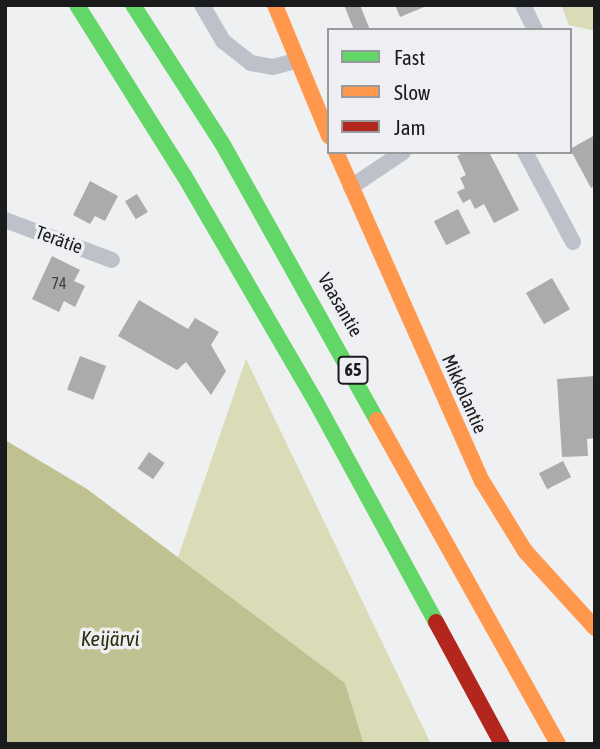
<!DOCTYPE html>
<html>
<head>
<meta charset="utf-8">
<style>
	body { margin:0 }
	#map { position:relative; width:600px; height:749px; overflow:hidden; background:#eff0f1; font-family:"Asap Condensed",sans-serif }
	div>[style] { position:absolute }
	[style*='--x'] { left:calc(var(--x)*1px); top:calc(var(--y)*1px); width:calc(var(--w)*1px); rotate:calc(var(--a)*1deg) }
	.green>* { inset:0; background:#dadcb7 }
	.water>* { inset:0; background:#bfc190 }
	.building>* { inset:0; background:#aaabac; transform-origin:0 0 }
	.street>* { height:16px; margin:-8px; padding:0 8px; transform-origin:8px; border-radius:8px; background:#bfc1ca }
	.fast>* { height:16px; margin:-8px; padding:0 8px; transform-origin:8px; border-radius:8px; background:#63d668 }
	.slow>* { height:16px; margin:-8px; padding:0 8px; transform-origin:8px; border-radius:8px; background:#ff974d }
	.jam>* { height:16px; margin:-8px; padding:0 8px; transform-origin:8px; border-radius:8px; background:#b3261e }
	span { translate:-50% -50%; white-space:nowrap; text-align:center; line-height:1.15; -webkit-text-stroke:7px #eeeff2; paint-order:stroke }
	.number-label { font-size:16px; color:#3e3f40 }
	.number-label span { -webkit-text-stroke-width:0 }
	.shield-label span { padding:2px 5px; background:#eeeff2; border:2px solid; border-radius:5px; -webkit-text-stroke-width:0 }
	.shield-label { font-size:18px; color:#1a1b1c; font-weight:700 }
	.street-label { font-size:19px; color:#1a1b1c }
	.water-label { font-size:21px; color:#2d2d0e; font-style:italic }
	.frame { position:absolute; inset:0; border:7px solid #1a1b1c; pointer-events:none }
	.legend { position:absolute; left:327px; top:28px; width:245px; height:126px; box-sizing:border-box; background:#eeeff2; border:2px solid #999a9c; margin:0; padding:9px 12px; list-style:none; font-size:21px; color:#1a1b1c }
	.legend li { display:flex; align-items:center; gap:14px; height:35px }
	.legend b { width:35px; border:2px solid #999a9c }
</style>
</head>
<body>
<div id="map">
	<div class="green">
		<div style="clip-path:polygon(561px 5px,595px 5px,595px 31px,569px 25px)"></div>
		<div style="clip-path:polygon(246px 359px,431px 744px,364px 744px,345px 683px,178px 557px)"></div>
	</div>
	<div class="water">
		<div style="clip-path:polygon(5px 440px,87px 489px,345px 683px,364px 744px,5px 744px)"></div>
	</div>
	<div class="building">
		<div style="clip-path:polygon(344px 5px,360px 5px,370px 30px,354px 30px)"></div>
		<div style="clip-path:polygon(395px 5px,429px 5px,400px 17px)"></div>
		<div style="clip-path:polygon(595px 135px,595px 186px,591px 188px,570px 149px)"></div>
		<div style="clip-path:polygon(464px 152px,489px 152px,519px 210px,494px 223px,484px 204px,475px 209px,470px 199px,463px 203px,457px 192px,465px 188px,460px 178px,466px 175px,457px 156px)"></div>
		<div style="clip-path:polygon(90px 181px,118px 196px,105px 221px,95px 216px,90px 224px,73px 215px)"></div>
		<div style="left:137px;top:194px;width:21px;height:14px;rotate:59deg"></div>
		<div style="left:458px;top:209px;width:27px;height:27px;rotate:63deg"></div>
		<div style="clip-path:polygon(52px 256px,80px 270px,74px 281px,85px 286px,75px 307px,64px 301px,59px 312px,32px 299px)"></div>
		<div style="left:552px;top:278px;width:36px;height:30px;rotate:60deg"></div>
		<div style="clip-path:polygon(139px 300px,188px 329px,195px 318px,219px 332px,211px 345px,226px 371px,211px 395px,186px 362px,177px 370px,118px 336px)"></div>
		<div style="left:80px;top:356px;width:28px;height:36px;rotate:21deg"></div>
		<div style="clip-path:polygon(595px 376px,595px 438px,587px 439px,588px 456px,562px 457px,557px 379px)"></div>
		<div style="left:149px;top:452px;width:19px;height:20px;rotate:35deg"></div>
		<div style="left:563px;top:461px;width:18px;height:27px;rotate:63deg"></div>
	</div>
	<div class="street">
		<div style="--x:202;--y:5;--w:42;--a:59.7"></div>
		<div style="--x:223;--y:41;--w:36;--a:38"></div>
		<div style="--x:251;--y:63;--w:22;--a:10"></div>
		<div style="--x:273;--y:67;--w:24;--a:-15"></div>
		<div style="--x:523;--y:5;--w:28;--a:64"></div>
		<div style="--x:525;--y:152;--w:102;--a:61.9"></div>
		<div style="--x:351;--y:187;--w:63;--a:-33.9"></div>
		<div style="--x:5;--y:220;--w:114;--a:20.5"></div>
	</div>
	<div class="fast">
		<div style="--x:77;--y:5;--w:203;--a:57.9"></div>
		<div style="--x:185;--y:177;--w:260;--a:59.8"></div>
		<div style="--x:316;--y:402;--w:251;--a:61.4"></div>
		<div style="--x:133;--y:5;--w:164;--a:57.2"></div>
		<div style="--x:222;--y:143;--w:317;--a:60.8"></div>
	</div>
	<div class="slow">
		<div style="--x:275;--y:5;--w:142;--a:67.6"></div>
		<div style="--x:336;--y:152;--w:360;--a:66.1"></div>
		<div style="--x:482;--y:481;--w:82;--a:58.4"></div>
		<div style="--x:525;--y:551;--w:104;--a:47.7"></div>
		<div style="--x:377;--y:420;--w:371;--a:60.8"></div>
	</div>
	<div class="jam">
		<div style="--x:436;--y:622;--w:139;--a:61.6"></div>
	</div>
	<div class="number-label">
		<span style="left:59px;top:283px">74</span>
	</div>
	<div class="shield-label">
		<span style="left:353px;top:370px">65</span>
	</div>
	<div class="street-label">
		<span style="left:59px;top:240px;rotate:20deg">Terätie</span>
		<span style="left:340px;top:305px;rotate:60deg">Vaasantie</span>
		<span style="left:464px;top:394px;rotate:66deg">Mikkolantie</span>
	</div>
	<div class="water-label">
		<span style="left:110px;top:638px">Keijärvi</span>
	</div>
	<div class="frame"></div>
	<ul class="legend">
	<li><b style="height:9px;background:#63d668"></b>Fast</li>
	<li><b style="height:9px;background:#ff974d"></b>Slow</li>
	<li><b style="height:9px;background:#b3261e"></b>Jam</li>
	</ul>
</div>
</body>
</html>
